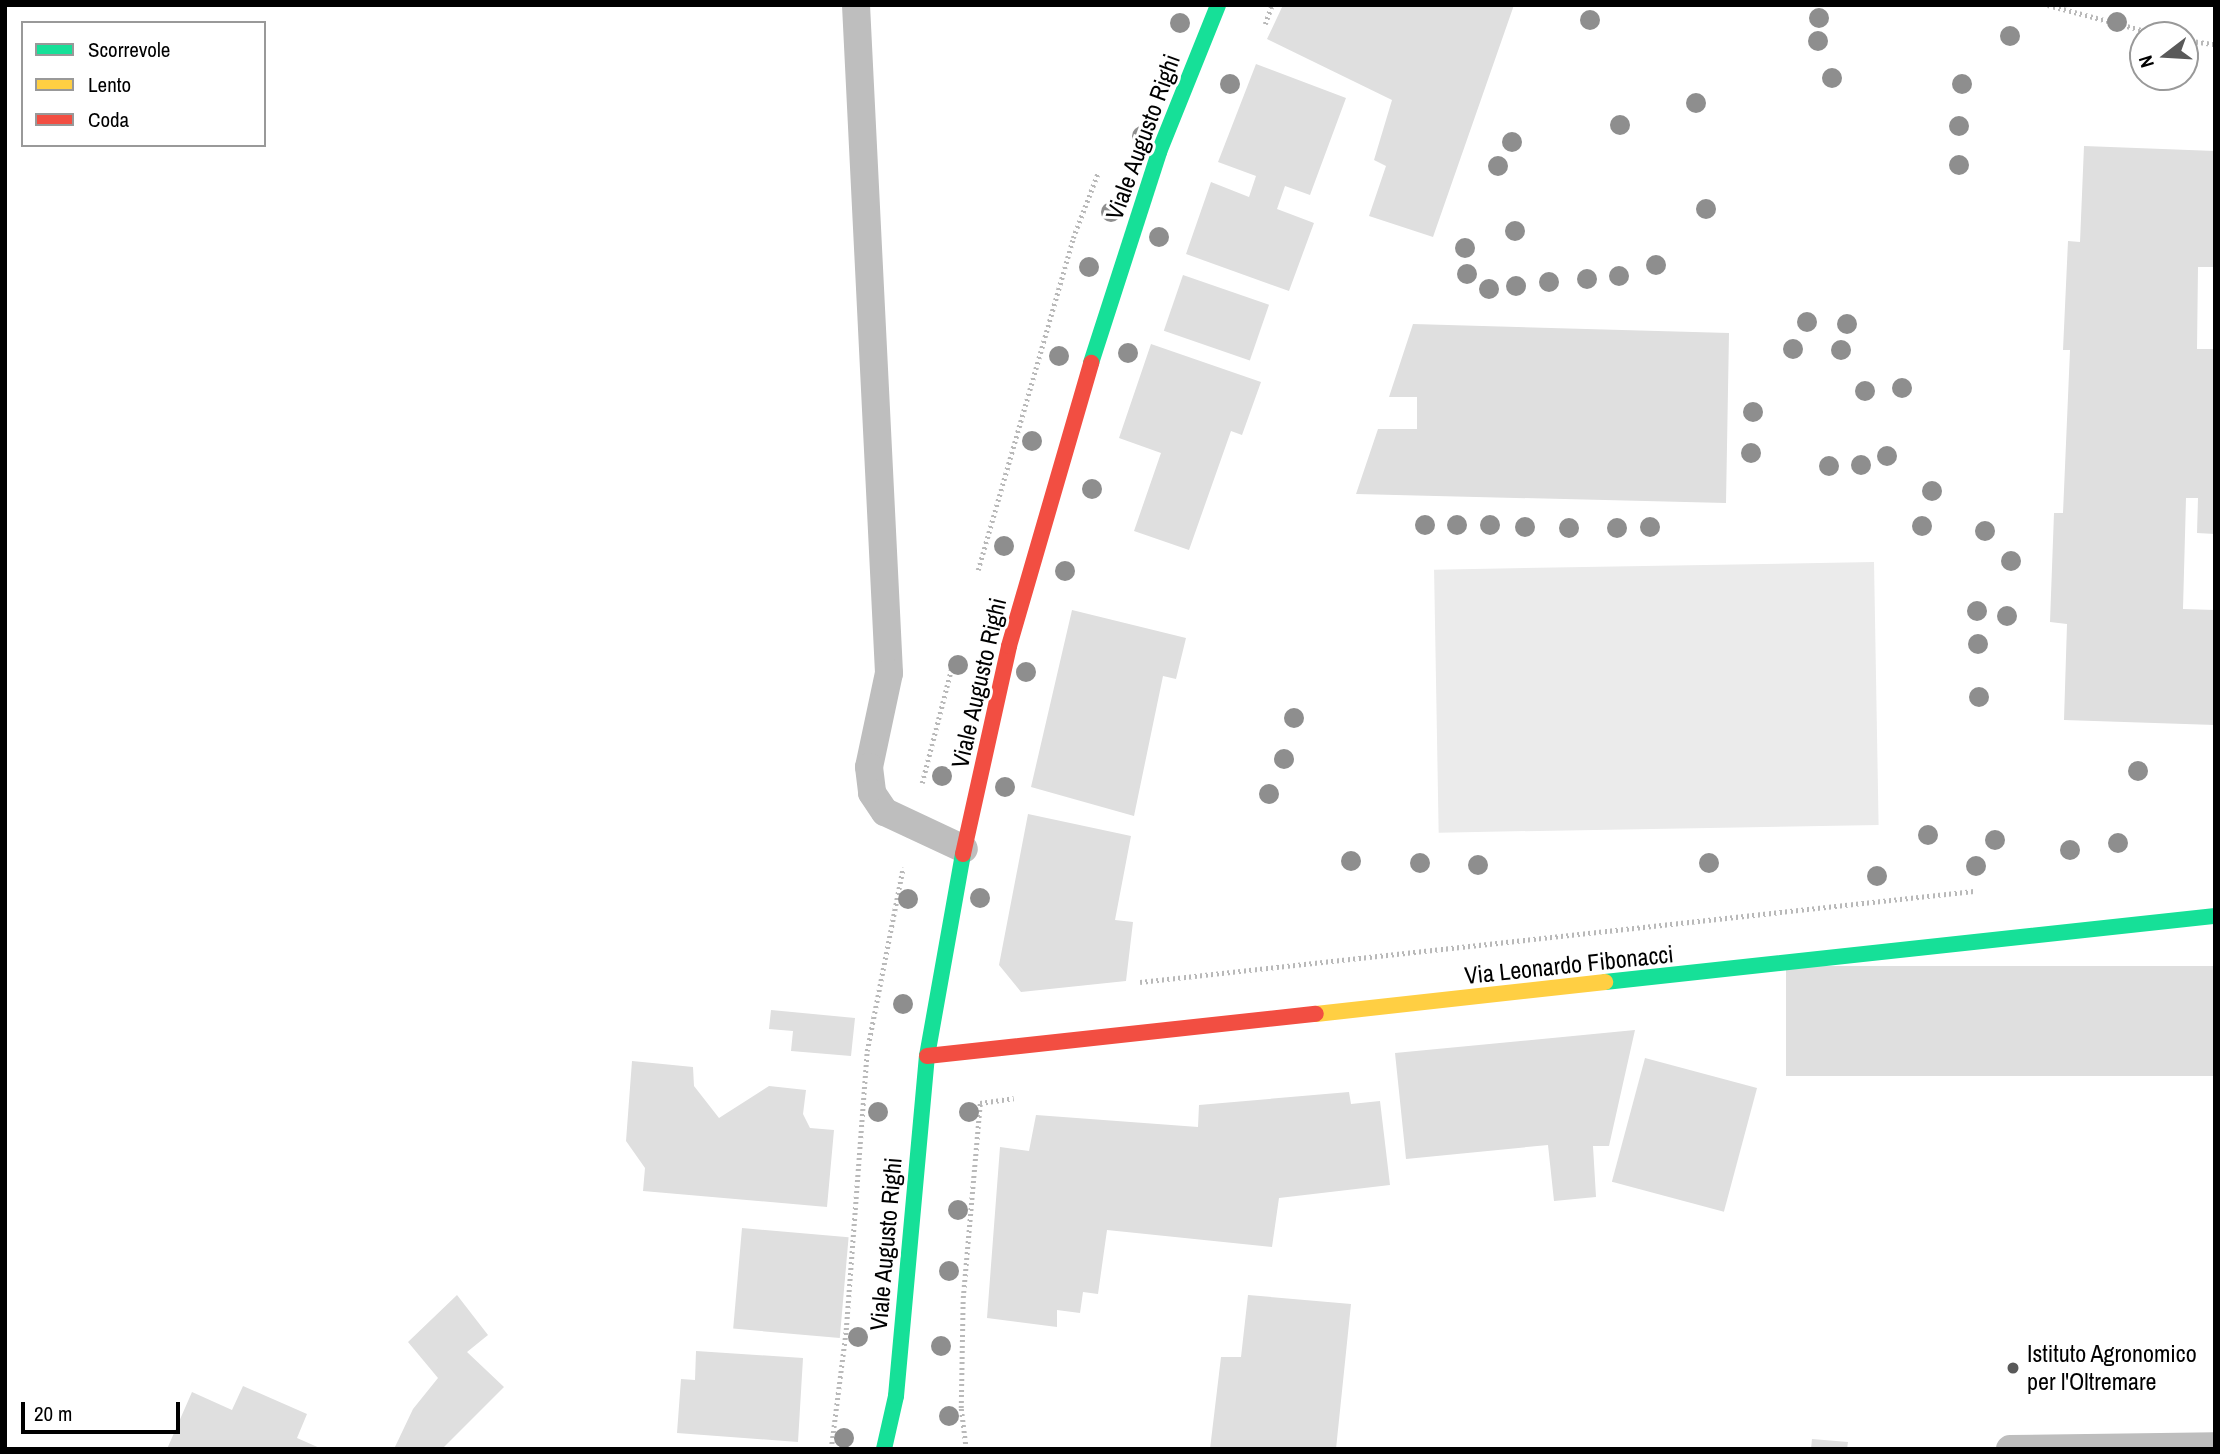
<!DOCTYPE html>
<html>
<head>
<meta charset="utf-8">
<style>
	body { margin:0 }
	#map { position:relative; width:2220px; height:1454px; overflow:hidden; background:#fff; font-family:"Archivo Narrow",sans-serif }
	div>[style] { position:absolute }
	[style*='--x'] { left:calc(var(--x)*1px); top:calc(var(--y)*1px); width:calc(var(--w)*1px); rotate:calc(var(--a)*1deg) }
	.green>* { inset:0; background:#ebebeb; transform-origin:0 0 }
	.building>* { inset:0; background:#dfdfdf; transform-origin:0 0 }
	.path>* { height:4.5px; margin-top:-2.25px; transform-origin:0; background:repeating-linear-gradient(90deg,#b9b9b9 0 2px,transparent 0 5.5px) }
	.lane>* { height:28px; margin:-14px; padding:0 14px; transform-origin:14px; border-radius:14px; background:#bebebe }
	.fast>* { height:16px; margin:-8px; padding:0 8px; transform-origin:8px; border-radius:8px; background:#16e098 }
	.slow>* { height:16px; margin:-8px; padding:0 8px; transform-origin:8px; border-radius:8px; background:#ffcf43 }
	.jam>* { height:16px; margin:-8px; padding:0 8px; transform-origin:8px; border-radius:8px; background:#f24e42 }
	.trees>* { width:20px; height:20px; margin:-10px; border-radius:50%; background:#8e8e8e }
	.dots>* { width:19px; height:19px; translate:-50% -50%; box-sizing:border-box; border:4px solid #fff; border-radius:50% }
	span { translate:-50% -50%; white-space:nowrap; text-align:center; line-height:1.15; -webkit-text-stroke:6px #fff; paint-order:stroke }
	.street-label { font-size:24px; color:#000 }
	.poi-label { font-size:24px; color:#000 }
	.left { translate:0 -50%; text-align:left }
	.frame { position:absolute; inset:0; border:7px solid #000; pointer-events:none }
	.legend { position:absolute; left:21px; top:21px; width:245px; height:126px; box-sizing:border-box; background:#fff; border:2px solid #999; margin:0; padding:9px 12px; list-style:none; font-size:21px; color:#000 }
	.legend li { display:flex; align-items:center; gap:14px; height:35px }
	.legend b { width:35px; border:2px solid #999 }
	.north { position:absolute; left:2129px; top:21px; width:70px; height:70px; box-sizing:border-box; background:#fff; border:2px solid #999; border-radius:50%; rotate:253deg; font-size:19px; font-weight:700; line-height:28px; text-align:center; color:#000 }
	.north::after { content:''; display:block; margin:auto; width:24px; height:32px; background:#595959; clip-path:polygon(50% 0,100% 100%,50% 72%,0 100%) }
	.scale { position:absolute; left:21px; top:1402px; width:159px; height:32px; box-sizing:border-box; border:4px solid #000; border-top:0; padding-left:9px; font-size:21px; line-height:24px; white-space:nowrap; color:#000; -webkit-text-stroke:5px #fff; paint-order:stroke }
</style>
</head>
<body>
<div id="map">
	<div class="green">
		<div style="left:1874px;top:562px;width:263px;height:440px;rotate:89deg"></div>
	</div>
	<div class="building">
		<div style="clip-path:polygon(1283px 5px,1514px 5px,1433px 237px,1369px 216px,1386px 166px,1374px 160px,1392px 100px,1267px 39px)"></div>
		<div style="clip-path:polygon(1256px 64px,1346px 98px,1310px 195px,1285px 186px,1277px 209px,1314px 223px,1289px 291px,1186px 254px,1211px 182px,1249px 197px,1256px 176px,1218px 162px)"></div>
		<div style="clip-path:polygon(2084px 146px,2215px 151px,2215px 267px,2198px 267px,2197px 349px,2215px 349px,2215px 534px,2197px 533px,2198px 498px,2186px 498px,2183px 609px,2215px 610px,2215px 725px,2064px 720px,2067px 624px,2050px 622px,2054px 513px,2063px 513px,2070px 350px,2063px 350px,2068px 241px,2080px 242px)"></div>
		<div style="left:1183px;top:275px;width:91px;height:59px;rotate:19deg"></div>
		<div style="clip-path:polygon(1413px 324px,1729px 333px,1726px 503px,1356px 494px,1378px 429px,1417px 429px,1417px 397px,1389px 397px)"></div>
		<div style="clip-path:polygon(1151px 344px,1261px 382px,1242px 435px,1231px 431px,1189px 550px,1134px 531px,1161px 453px,1119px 438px)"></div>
		<div style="clip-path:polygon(1072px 610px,1186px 638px,1176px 679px,1163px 676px,1134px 816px,1031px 787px)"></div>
		<div style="clip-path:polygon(1028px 814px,1131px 836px,1115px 920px,1133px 922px,1126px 981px,1021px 992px,999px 965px)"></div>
		<div style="left:2215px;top:966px;width:110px;height:429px;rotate:90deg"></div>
		<div style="clip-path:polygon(771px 1010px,855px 1018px,851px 1056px,791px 1051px,793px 1031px,769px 1029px)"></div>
		<div style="clip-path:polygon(1635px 1030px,1609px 1146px,1593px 1146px,1596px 1197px,1554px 1201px,1548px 1145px,1406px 1159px,1395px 1053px)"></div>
		<div style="left:1645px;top:1058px;width:116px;height:128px;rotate:15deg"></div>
		<div style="clip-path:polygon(632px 1061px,693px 1067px,694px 1086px,719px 1118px,769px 1086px,806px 1090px,803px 1114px,810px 1128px,834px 1130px,827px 1207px,643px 1191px,645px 1168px,626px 1141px)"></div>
		<div style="clip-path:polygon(1349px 1092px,1351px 1104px,1380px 1101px,1390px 1185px,1279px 1198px,1272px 1247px,1107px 1230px,1098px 1294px,1083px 1292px,1080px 1313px,1057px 1310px,1057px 1327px,987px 1318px,1000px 1147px,1029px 1151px,1036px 1115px,1198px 1127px,1199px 1105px)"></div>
		<div style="left:742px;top:1228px;width:107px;height:101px;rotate:5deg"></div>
		<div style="clip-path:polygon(457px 1295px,488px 1335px,467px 1352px,504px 1387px,442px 1449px,394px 1449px,413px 1409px,438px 1378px,408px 1342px)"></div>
		<div style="clip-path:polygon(1248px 1295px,1351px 1304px,1336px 1449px,1210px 1449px,1221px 1357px,1241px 1357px)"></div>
		<div style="clip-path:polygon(696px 1351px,803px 1358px,798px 1442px,677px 1433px,681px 1379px,695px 1380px)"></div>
		<div style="clip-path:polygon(243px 1386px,307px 1414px,297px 1438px,322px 1449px,167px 1449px,192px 1392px,232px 1410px)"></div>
		<div style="clip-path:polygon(1812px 1439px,1848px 1442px,1847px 1449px,1811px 1449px)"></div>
	</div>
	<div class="path">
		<div style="--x:2048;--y:5;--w:117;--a:14.9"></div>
		<div style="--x:1265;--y:24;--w:20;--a:-70"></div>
		<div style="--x:2185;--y:40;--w:30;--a:8"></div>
		<div style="--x:978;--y:570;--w:345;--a:-74"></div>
		<div style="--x:1073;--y:238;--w:70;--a:-69"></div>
		<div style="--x:922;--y:783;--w:121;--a:-75.6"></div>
		<div style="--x:1140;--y:982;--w:839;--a:-6.23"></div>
		<div style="--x:831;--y:1449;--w:120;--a:-82.8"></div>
		<div style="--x:846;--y:1330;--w:280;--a:-85.7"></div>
		<div style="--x:867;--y:1051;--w:187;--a:-78.9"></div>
		<div style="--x:966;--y:1449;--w:41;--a:-97"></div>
		<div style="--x:961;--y:1408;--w:110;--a:-89"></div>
		<div style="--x:963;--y:1298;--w:196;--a:-85"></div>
		<div style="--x:980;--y:1103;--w:34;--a:-8"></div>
	</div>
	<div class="lane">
		<div style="--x:856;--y:5;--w:669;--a:87.17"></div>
		<div style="--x:889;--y:673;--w:96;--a:102"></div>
		<div style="--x:869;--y:767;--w:26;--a:83"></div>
		<div style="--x:872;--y:793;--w:23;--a:56"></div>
		<div style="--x:885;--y:812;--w:87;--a:25.1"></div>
		<div style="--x:2010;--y:1449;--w:205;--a:-0.8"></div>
	</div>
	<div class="fast">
		<div style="--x:1091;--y:363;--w:222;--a:-72.1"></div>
		<div style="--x:1159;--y:152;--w:158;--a:-68.1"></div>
		<div style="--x:1605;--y:982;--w:614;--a:-6.18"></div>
		<div style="--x:884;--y:1449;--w:54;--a:-77.2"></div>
		<div style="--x:896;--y:1396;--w:341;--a:-84.8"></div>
		<div style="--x:927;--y:1056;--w:205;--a:-79.9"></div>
	</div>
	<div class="slow">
		<div style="--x:1316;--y:1014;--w:291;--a:-6.3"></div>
	</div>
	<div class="jam">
		<div style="--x:963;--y:854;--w:213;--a:-77.5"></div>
		<div style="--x:1009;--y:646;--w:295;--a:-73.8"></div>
		<div style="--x:927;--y:1056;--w:391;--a:-6.2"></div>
	</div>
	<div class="trees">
		<div style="left:1819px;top:18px"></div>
		<div style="left:1590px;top:20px"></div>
		<div style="left:2117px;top:22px"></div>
		<div style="left:1180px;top:23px"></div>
		<div style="left:2010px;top:36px"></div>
		<div style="left:1818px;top:41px"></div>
		<div style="left:1832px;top:78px"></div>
		<div style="left:1230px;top:84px"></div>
		<div style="left:1962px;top:84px"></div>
		<div style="left:1696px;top:103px"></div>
		<div style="left:1620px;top:125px"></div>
		<div style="left:1959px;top:126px"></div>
		<div style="left:1142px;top:136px"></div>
		<div style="left:1512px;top:142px"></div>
		<div style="left:1959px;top:165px"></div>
		<div style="left:1498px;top:166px"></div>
		<div style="left:1706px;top:209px"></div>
		<div style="left:1111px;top:212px"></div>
		<div style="left:1515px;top:231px"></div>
		<div style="left:1159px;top:237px"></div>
		<div style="left:1465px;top:248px"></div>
		<div style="left:1656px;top:265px"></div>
		<div style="left:1089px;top:267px"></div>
		<div style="left:1467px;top:274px"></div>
		<div style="left:1619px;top:276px"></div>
		<div style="left:1587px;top:279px"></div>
		<div style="left:1549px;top:282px"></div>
		<div style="left:1516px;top:286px"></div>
		<div style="left:1489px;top:289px"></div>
		<div style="left:1807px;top:322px"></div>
		<div style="left:1847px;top:324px"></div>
		<div style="left:1793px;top:349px"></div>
		<div style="left:1841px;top:350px"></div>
		<div style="left:1128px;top:353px"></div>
		<div style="left:1059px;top:356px"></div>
		<div style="left:1902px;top:388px"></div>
		<div style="left:1865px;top:391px"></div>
		<div style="left:1753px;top:412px"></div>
		<div style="left:1032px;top:441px"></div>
		<div style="left:1751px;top:453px"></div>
		<div style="left:1887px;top:456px"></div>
		<div style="left:1861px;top:465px"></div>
		<div style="left:1829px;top:466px"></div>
		<div style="left:1092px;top:489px"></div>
		<div style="left:1932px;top:491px"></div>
		<div style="left:1425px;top:525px"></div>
		<div style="left:1457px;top:525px"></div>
		<div style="left:1490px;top:525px"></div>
		<div style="left:1922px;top:526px"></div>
		<div style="left:1525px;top:527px"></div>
		<div style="left:1650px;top:527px"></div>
		<div style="left:1569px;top:528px"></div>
		<div style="left:1617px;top:528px"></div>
		<div style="left:1985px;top:531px"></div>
		<div style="left:1004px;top:546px"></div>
		<div style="left:2011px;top:561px"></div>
		<div style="left:1065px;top:571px"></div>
		<div style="left:1977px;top:611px"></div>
		<div style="left:2007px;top:616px"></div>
		<div style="left:1978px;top:644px"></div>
		<div style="left:958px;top:665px"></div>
		<div style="left:1026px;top:672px"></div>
		<div style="left:1979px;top:697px"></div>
		<div style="left:1294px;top:718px"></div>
		<div style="left:1284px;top:759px"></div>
		<div style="left:2138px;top:771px"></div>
		<div style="left:942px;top:776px"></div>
		<div style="left:1005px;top:787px"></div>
		<div style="left:1269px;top:794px"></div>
		<div style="left:1928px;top:835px"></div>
		<div style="left:1995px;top:840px"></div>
		<div style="left:2118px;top:843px"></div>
		<div style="left:2070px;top:850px"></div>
		<div style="left:1351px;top:861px"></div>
		<div style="left:1420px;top:863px"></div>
		<div style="left:1709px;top:863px"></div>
		<div style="left:1478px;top:865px"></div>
		<div style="left:1976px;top:866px"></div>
		<div style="left:1877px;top:876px"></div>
		<div style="left:980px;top:898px"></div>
		<div style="left:908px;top:899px"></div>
		<div style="left:903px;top:1004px"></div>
		<div style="left:878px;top:1112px"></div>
		<div style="left:969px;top:1112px"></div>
		<div style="left:958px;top:1210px"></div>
		<div style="left:949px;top:1271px"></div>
		<div style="left:858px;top:1337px"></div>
		<div style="left:941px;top:1346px"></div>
		<div style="left:949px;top:1416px"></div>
		<div style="left:844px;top:1438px"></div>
	</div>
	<div class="dots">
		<div style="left:2013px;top:1368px;background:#595959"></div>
	</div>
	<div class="street-label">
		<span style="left:1143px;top:137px;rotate:-70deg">Viale Augusto Righi</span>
		<span style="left:979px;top:683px;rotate:-77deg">Viale Augusto Righi</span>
		<span style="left:1569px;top:965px;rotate:-6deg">Via Leonardo Fibonacci</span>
		<span style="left:886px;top:1244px;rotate:-85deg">Viale Augusto Righi</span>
	</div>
	<div class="poi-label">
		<span class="left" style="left:2027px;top:1368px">Istituto Agronomico<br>per l'Oltremare</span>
	</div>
	<div class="frame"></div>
	<ul class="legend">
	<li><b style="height:9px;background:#16e098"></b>Scorrevole</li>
	<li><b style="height:9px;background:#ffcf43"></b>Lento</li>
	<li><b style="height:9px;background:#f24e42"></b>Coda</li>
	</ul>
	<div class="north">N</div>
	<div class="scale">20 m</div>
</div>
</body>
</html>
